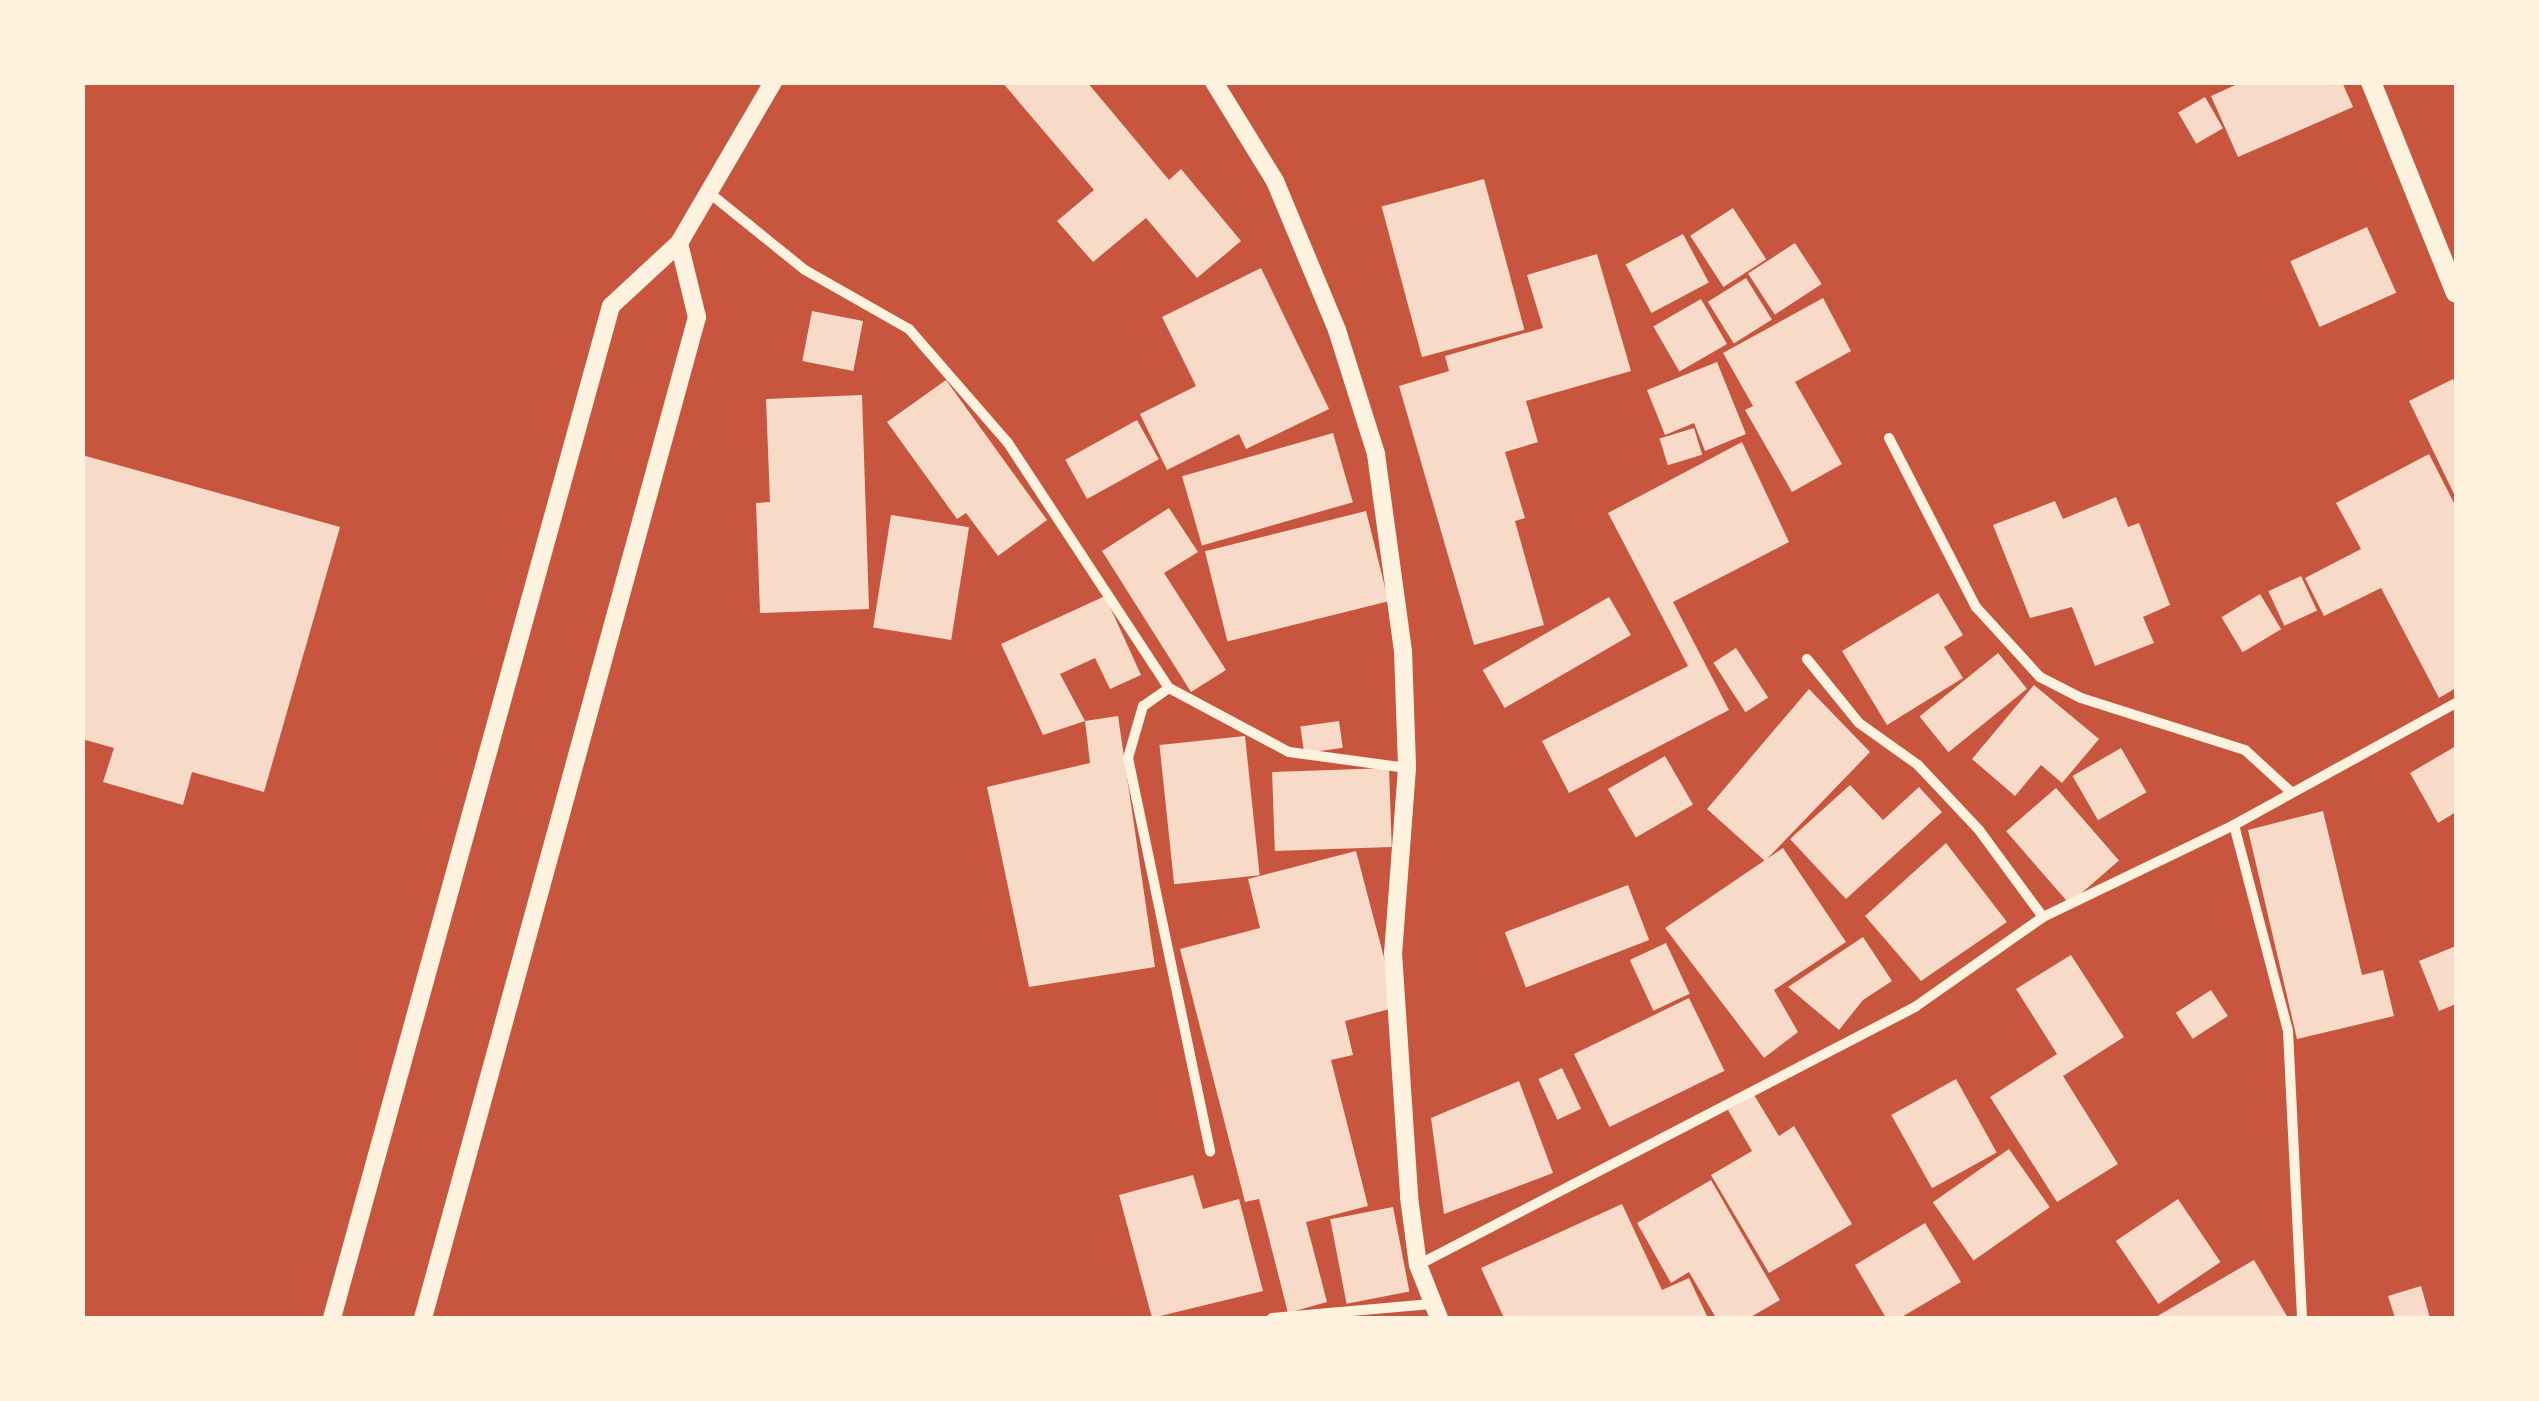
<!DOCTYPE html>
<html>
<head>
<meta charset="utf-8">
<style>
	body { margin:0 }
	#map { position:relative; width:2539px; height:1401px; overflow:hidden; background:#c8553d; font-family:Mulish,sans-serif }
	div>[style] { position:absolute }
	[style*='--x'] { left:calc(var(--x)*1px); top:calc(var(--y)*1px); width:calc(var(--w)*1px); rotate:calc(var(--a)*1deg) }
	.building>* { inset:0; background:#f7dbc8; transform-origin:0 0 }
	.minor>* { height:10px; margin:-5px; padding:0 5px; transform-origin:5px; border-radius:5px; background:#fff3e0 }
	.tertiary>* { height:18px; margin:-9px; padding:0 9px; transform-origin:9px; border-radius:9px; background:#fff3e0 }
	.secondary>* { height:20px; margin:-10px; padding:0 10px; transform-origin:10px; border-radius:10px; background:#fff3e0 }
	span { translate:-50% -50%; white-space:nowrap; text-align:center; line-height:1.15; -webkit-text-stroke:10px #fff3e0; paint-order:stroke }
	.frame { position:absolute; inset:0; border:85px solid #fff3e0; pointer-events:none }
</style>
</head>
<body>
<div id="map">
	<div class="building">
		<div style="clip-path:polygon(1002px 82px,1087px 82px,1169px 180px,1181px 169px,1241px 241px,1197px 278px,1146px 218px,1093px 262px,1057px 221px,1094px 190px)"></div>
		<div style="clip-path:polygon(2242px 82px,2342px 82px,2353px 107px,2238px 157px,2211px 96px)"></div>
		<div style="left:2205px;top:97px;width:36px;height:31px;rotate:60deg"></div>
		<div style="left:1484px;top:179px;width:156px;height:106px;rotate:75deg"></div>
		<div style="left:1733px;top:208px;width:61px;height:51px;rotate:57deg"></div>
		<div style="left:2367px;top:227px;width:72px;height:84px;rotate:66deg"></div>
		<div style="left:1683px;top:234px;width:55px;height:65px;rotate:62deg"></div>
		<div style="left:1795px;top:243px;width:49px;height:56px;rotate:57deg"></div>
		<div style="clip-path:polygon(1597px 254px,1631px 371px,1526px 401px,1538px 442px,1505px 452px,1525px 518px,1515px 521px,1544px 625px,1474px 645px,1399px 386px,1449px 371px,1445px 356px,1543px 328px,1527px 275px)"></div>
		<div style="clip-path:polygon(1261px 268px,1329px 409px,1246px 449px,1239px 434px,1167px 470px,1140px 414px,1196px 386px,1162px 317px)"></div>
		<div style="left:1746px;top:278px;width:49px;height:45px;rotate:58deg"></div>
		<div style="clip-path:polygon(1823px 298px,1851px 351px,1795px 382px,1842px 464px,1792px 492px,1745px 410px,1753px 406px,1723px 353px)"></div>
		<div style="left:1701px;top:299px;width:52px;height:55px;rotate:60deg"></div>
		<div style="left:812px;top:311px;width:52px;height:51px;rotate:11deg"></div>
		<div style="clip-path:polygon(1717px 362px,1746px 434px,1705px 451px,1694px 423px,1665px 435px,1647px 390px)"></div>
		<div style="clip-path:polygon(2453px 379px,2456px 387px,2456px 498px,2409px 401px)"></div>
		<div style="clip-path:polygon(946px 380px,1047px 520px,998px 556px,966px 513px,957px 519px,887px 422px)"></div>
		<div style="clip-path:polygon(862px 395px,869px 609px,760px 613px,756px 503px,770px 502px,766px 399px)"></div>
		<div style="left:1137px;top:420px;width:45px;height:82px;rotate:61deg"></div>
		<div style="left:1694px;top:428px;width:28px;height:36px;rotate:73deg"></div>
		<div style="left:1333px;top:433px;width:72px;height:157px;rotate:74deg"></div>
		<div style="clip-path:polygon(1742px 442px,1789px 542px,1673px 602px,1729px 710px,1569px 793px,1542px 741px,1688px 666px,1608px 513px)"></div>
		<div style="clip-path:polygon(2429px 454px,2456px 507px,2456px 688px,2439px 698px,2381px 588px,2324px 616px,2305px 578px,2361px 549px,2336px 503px)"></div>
		<div style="clip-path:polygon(82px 455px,340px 527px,264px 792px,192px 772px,183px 805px,103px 782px,114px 748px,82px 739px)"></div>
		<div style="clip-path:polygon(2116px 497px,2128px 527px,2139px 523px,2170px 605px,2143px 617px,2154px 643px,2095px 666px,2072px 607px,2030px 618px,1993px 525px,2055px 501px,2063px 519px)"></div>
		<div style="clip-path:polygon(1169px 508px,1198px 552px,1164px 573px,1226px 670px,1191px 692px,1102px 551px)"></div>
		<div style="left:1366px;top:511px;width:93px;height:166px;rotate:76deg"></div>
		<div style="left:891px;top:515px;width:79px;height:114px;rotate:9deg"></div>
		<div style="left:2301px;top:576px;width:38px;height:36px;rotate:65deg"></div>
		<div style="clip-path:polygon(1938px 593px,1963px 635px,1944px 647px,1963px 678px,1887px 725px,1842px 651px)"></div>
		<div style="left:2260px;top:594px;width:41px;height:45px;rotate:59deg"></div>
		<div style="clip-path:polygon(1105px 596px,1141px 675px,1110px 689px,1095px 658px,1060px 674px,1085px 721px,1043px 735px,1001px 644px)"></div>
		<div style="left:1609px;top:597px;width:44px;height:146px;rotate:60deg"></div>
		<div style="left:1736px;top:648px;width:59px;height:27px;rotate:57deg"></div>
		<div style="left:1998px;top:653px;width:46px;height:101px;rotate:51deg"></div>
		<div style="clip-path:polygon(2034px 685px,2099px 739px,2062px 783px,2041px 765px,2015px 796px,1972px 759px)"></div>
		<div style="clip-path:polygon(1809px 689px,1870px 752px,1765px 861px,1707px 809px)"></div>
		<div style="clip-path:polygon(1118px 716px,1155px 967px,1029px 987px,987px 787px,1090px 763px,1085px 721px)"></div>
		<div style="left:1339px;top:721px;width:27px;height:39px;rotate:82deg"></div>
		<div style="left:1245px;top:736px;width:140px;height:86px;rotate:84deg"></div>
		<div style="clip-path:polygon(2456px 746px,2456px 812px,2438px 823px,2410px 773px)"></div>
		<div style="left:2121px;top:748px;width:51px;height:56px;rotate:60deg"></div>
		<div style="left:1665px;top:756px;width:56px;height:66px;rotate:60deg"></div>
		<div style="left:1389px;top:768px;width:79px;height:117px;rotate:88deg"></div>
		<div style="clip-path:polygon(1850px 785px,1883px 820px,1919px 787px,1942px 812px,1846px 899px,1790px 839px)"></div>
		<div style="left:2056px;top:788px;width:96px;height:66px;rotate:49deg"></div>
		<div style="clip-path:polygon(2323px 811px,2362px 975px,2383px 970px,2394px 1016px,2297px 1039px,2248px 830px)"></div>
		<div style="clip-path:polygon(1946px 843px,2007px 922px,1921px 981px,1865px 916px)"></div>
		<div style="clip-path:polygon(1783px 848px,1846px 942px,1774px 990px,1798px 1032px,1764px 1058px,1665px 928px)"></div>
		<div style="clip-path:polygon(1356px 851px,1397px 1007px,1345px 1021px,1353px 1055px,1331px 1060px,1368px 1206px,1306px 1222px,1327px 1302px,1288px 1313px,1259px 1199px,1245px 1202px,1180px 949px,1260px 928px,1248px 879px)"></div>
		<div style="left:1628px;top:885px;width:59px;height:132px;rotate:69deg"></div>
		<div style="clip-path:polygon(1863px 937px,1892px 981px,1863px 1000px,1839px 1030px,1788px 987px)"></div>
		<div style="left:1666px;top:943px;width:56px;height:40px;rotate:65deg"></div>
		<div style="clip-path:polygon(2456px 946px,2456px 1004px,2439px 1011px,2419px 961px)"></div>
		<div style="clip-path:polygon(2071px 955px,2124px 1037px,2063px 1076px,2118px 1164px,2057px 1202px,1990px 1097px,2057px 1054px,2016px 989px)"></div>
		<div style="left:2211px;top:990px;width:31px;height:42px;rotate:57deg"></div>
		<div style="left:1689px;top:998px;width:81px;height:128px;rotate:64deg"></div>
		<div style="left:1562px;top:1068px;width:45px;height:26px;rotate:65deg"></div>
		<div style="left:1956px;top:1079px;width:84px;height:74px;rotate:61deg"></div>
		<div style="clip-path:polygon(1519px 1081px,1553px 1173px,1444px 1214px,1431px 1118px)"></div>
		<div style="clip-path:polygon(1754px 1095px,1779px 1136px,1794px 1126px,1852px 1224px,1769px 1273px,1711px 1175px,1752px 1151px,1728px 1110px)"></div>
		<div style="left:2009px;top:1149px;width:71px;height:93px;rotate:55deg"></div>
		<div style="clip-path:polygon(1193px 1175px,1203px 1209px,1239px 1199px,1263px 1291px,1152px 1318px,1119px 1195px)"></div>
		<div style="clip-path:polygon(1711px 1180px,1780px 1300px,1749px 1318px,1716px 1318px,1689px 1272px,1671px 1283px,1637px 1223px)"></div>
		<div style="left:2178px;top:1199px;width:76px;height:75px;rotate:56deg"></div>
		<div style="clip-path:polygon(1622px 1204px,1662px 1290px,1689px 1278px,1708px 1318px,1504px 1318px,1481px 1268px)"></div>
		<div style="left:1393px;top:1207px;width:86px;height:64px;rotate:79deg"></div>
		<div style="clip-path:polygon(1925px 1223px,1961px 1282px,1900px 1318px,1886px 1318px,1855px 1265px)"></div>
		<div style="clip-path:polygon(2254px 1260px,2288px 1318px,2154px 1318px)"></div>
		<div style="clip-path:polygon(2421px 1286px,2430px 1318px,2395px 1318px,2388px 1296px)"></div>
	</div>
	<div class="minor">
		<div style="--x:707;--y:191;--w:126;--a:38.9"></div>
		<div style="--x:805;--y:270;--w:120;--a:29.6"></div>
		<div style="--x:909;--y:329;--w:151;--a:49"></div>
		<div style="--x:1008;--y:443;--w:293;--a:56.7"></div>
		<div style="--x:1169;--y:688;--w:136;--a:28.1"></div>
		<div style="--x:1289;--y:752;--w:119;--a:7.7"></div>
		<div style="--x:1889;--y:438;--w:190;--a:62.8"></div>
		<div style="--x:1976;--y:607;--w:95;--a:47.6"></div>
		<div style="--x:2040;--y:677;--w:46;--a:27.1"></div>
		<div style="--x:2081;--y:698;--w:172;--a:17.6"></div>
		<div style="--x:2245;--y:750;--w:62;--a:42.4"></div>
		<div style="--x:1807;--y:659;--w:82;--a:50.9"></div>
		<div style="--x:1859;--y:723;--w:72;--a:35.4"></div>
		<div style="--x:1918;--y:765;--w:89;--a:46.8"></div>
		<div style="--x:1979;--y:830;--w:108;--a:53.7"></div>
		<div style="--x:1169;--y:688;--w:32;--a:145"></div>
		<div style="--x:1143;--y:706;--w:54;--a:106.1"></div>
		<div style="--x:1128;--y:758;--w:402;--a:78.2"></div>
		<div style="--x:2234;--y:825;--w:213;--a:75.3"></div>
		<div style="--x:2288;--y:1031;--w:287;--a:87.2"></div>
		<div style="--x:1418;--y:1265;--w:560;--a:-27.43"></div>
		<div style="--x:1915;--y:1007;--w:156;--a:-35.1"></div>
		<div style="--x:2043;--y:917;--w:212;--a:-25.7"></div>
		<div style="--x:2234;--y:825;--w:253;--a:-28.8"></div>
		<div style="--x:1272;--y:1318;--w:160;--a:-5"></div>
	</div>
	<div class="tertiary">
		<div style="--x:1214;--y:82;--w:116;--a:58.4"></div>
		<div style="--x:1275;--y:181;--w:161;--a:67.4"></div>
		<div style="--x:1337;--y:330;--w:130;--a:72.5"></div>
		<div style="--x:1376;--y:454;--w:199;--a:82.2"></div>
		<div style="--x:1403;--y:651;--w:117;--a:88"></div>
		<div style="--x:1407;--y:768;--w:186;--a:94.3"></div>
		<div style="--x:1393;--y:953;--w:245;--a:86.2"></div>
		<div style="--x:1409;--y:1197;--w:69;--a:82.5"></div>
		<div style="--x:1418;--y:1265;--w:57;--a:68.4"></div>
		<div style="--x:332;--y:1318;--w:1050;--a:-74.59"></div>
		<div style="--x:611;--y:306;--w:93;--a:-42.8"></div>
		<div style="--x:679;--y:243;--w:186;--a:-59.7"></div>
		<div style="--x:423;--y:1318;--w:1038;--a:-74.69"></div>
		<div style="--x:697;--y:317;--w:76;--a:-103.7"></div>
	</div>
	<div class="secondary">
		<div style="--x:2371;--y:82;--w:227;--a:68.1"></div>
	</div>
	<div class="frame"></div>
</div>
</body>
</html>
